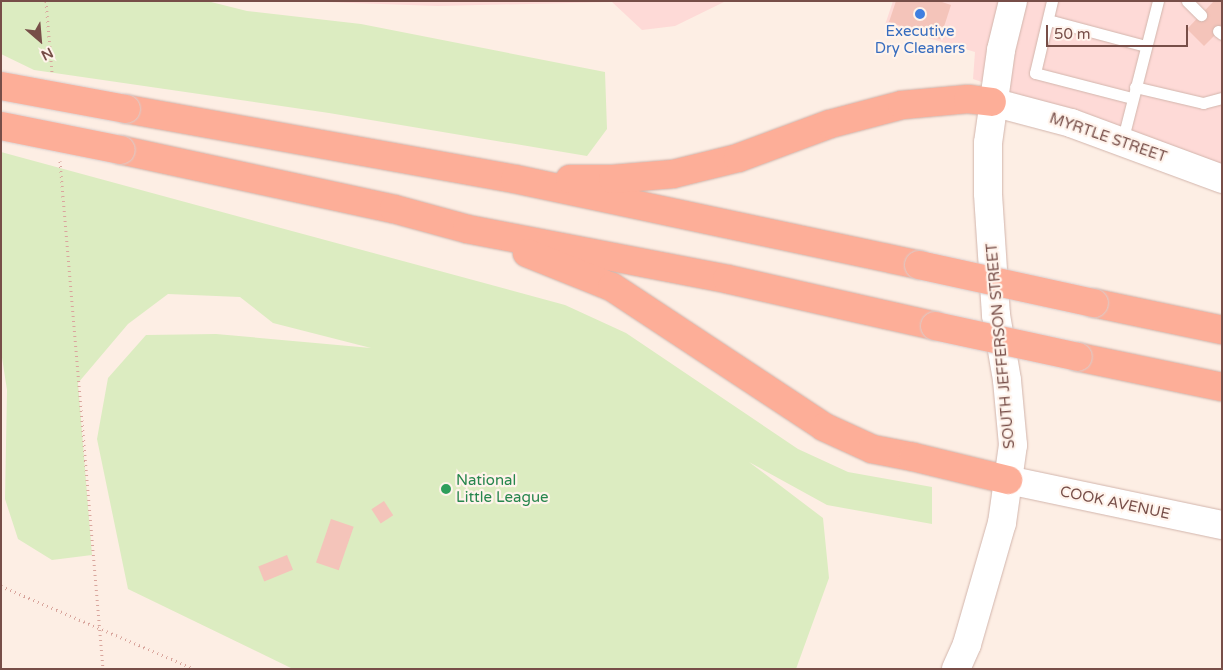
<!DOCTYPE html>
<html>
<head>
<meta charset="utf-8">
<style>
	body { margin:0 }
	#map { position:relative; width:1223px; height:670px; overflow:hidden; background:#fdeee4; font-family:"Varela Round",sans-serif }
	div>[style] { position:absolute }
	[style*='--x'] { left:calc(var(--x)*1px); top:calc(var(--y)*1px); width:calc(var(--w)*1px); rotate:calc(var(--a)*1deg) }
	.commercial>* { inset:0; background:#fedad7 }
	.green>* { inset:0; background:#dcecc1 }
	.building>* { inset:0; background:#f4c4ba; transform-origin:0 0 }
	.path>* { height:3px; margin-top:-1.5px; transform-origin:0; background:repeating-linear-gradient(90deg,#d9a69d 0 1px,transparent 0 5px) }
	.roads { filter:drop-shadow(0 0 1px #d2b5ac) drop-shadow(0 0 1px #d2b5ac) }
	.service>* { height:11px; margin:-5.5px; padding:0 5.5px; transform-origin:5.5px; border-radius:5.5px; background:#fff }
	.secondary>* { height:28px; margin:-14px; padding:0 14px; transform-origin:14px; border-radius:14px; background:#fff }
	.trunk>* { height:28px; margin:-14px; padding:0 14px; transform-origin:14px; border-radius:14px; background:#fdae98 }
	.bridges { filter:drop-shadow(0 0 1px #d9cdcc) drop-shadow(0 0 1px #d9cdcc) }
	.trunk-bridge>* { height:28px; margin:-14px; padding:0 14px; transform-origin:14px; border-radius:14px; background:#fdae98 }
	.dots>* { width:14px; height:14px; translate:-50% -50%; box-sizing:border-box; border:2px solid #fff3eb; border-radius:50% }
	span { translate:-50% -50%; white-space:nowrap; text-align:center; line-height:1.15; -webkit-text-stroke:4.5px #fff3eb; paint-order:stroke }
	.shop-label { font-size:15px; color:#366cbe }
	.street-label { font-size:15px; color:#774e48 }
	.leisure-label { font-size:15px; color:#27864d }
	.left { translate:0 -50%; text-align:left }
	.frame { position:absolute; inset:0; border:2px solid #774e48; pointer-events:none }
	.north { position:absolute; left:15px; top:15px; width:50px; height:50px; -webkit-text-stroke:4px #fff3eb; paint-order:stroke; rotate:153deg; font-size:14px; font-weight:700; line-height:20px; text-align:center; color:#774e48 }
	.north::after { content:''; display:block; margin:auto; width:18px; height:22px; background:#774e48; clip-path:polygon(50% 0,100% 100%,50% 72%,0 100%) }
	.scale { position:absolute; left:1046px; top:25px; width:142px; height:22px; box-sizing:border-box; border:2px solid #774e48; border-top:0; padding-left:6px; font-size:15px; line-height:18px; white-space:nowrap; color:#774e48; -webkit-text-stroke:4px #fff3eb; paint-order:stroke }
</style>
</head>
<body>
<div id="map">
	<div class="commercial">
		<div style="clip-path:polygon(296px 1px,726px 1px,675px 26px,642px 30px,612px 2px,438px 6px)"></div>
		<div style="clip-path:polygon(893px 1px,1222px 1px,1222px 165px,973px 79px,975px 52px,885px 25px)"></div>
	</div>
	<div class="green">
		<div style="clip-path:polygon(1px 1px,207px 1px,247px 11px,361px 24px,605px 72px,607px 129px,587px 156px,329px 113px,34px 70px,1px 54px)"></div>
		<div style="clip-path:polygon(1px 152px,565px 305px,626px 333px,798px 449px,848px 472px,932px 487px,932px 524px,827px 505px,749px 462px,823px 518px,829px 578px,796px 669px,293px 669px,128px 589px,97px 439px,108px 378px,146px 335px,216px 334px,371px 348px,273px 323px,240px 297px,168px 294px,128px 324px,78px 383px,92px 555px,52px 560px,18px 539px,5px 499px,7px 390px,1px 351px)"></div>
	</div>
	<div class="building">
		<div style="clip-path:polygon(896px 1px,939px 1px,951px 5px,940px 39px,889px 22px)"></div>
		<div style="clip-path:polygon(1214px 1px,1222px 1px,1222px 28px,1204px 46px,1187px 29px)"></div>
		<div style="left:384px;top:501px;width:17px;height:15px;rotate:57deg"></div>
		<div style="left:331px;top:519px;width:24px;height:46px;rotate:19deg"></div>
		<div style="left:287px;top:555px;width:16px;height:31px;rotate:68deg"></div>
	</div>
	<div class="path">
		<div style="--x:46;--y:1;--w:72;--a:85.2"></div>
		<div style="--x:60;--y:161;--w:510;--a:85.16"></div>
		<div style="--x:1;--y:586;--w:211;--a:23.2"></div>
	</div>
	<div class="roads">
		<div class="service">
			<div style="--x:1052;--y:1;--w:74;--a:103.3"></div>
			<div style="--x:1035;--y:73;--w:100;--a:14.5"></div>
			<div style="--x:1187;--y:1;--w:20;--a:45"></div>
			<div style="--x:1048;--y:20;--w:101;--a:14.9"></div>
			<div style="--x:1218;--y:31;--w:5;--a:37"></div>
			<div style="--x:1135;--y:87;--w:70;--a:13.2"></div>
			<div style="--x:1203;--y:103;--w:20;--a:-15"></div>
			<div style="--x:1122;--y:142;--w:146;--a:-75.7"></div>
		</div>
		<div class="secondary">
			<div style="--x:992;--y:102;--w:82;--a:14.9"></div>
			<div style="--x:1071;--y:123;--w:161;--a:20.3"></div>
			<div style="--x:1008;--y:480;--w:219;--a:11.9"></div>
			<div style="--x:956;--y:669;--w:27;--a:-66"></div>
			<div style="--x:967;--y:644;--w:126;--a:-73.9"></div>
			<div style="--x:1002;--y:523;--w:79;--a:-82"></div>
			<div style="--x:1013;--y:445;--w:65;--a:-95.3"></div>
			<div style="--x:1007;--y:380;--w:66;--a:-99.6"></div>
			<div style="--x:996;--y:315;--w:122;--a:-93.8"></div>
			<div style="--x:988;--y:193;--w:50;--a:-90"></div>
			<div style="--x:988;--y:143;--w:94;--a:-82"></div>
			<div style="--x:1001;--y:50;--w:50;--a:-76.2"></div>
		</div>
		<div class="trunk">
			<div style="--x:126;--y:109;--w:395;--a:10.2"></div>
			<div style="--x:515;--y:179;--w:413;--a:12"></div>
			<div style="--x:121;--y:150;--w:279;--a:12.2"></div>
			<div style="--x:394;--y:209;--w:76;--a:15.3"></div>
			<div style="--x:467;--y:229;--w:265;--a:10.9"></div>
			<div style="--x:727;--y:279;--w:213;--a:12.7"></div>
			<div style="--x:570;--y:179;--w:43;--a:0"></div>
			<div style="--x:613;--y:179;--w:60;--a:-4.8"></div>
			<div style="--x:673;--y:174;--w:67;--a:-13.8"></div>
			<div style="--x:738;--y:158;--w:98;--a:-20.3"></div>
			<div style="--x:830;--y:124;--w:74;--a:-14.8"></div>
			<div style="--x:902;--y:105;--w:66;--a:-5.2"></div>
			<div style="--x:968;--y:99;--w:24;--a:7"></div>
			<div style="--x:527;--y:253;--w:92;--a:21.8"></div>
			<div style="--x:612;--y:287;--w:254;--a:33.4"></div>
			<div style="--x:824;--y:427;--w:53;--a:24.6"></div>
			<div style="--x:872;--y:449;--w:42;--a:11"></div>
			<div style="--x:913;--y:457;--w:98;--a:13.6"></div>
			<div style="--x:1094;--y:303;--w:131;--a:11.9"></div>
			<div style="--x:1078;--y:357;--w:147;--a:11.8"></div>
		</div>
	</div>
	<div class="bridges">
		<div class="trunk-bridge">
			<div style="--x:1;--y:86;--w:127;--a:10.4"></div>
			<div style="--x:1;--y:126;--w:122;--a:11.3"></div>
			<div style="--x:919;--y:265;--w:179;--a:12.3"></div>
			<div style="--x:935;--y:326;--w:146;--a:12.2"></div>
		</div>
	</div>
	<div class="dots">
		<div style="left:920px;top:14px;background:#3f7fe0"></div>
		<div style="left:446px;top:489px;background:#2e9e5b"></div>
	</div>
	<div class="shop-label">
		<span style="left:920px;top:40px">Executive<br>Dry Cleaners</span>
	</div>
	<div class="street-label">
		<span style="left:1108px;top:138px;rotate:19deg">MYRTLE STREET</span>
		<span style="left:1001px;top:346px;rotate:-95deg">SOUTH JEFFERSON STREET</span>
		<span style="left:1115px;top:503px;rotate:12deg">COOK AVENUE</span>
	</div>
	<div class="leisure-label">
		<span class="left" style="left:456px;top:489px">National<br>Little League</span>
	</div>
	<div class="frame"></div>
	<div class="north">N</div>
	<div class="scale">50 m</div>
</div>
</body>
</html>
